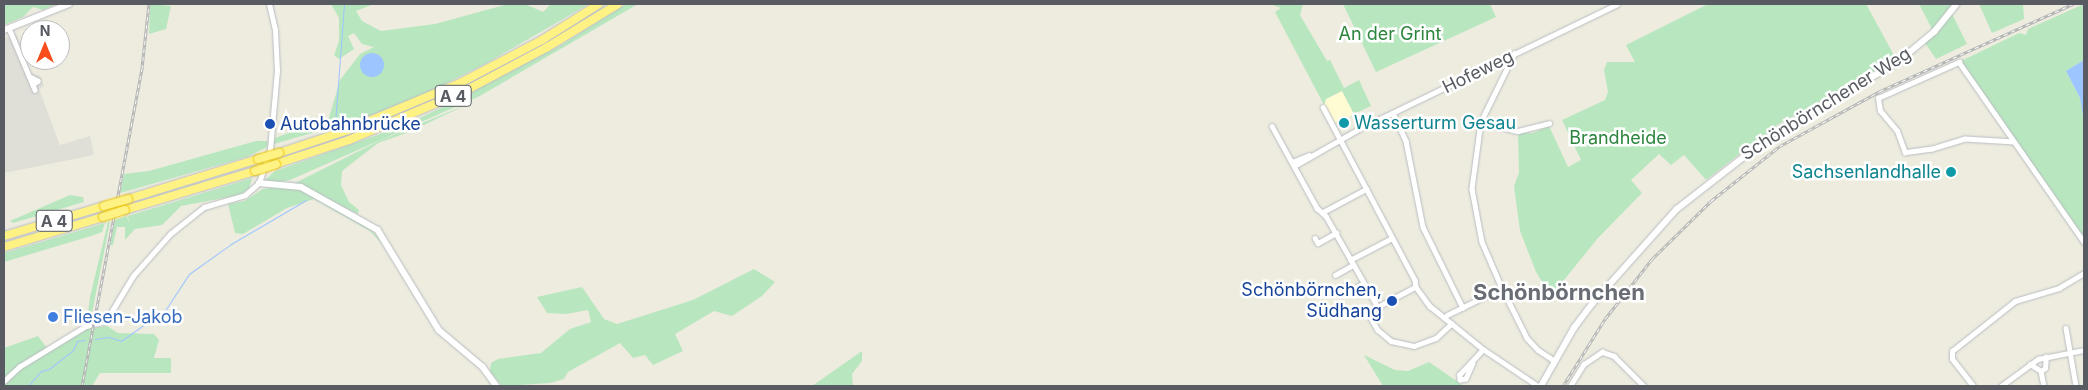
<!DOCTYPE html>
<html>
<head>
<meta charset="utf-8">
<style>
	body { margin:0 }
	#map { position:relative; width:2088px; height:390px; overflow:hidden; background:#edecdf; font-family:Inter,sans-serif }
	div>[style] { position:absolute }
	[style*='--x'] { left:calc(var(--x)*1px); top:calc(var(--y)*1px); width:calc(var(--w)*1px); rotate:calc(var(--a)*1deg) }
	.commercial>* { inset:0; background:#fffbd2 }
	.industrial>* { inset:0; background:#e0dfd7 }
	.green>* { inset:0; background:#b8e7bf }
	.water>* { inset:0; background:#9dc5ff }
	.round { border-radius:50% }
	.stream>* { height:1px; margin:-0.5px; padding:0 0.5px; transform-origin:0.5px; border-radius:0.5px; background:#9dc5ff }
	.roads { filter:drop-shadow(0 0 1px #babcc2) drop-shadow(0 0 1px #babcc2) }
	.minor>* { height:4.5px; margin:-2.25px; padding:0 2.25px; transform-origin:2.25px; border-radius:2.25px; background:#fff }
	.tertiary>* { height:5.5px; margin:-2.75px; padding:0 2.75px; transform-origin:2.75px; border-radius:2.75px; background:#fff }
	.secondary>* { height:6px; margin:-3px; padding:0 3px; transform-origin:3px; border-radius:3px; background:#fff }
	.motorway>* { height:8px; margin:-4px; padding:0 4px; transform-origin:4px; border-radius:4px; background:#fff284 }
	.rail>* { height:3px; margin-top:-1.5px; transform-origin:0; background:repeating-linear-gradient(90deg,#fff 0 4px,#b5b6b6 0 8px); box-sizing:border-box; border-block:1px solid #b5b6b6 }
	.bridges { filter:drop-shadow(0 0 1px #ecc500) drop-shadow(0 0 1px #ecc500) }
	.motorway-bridge>* { height:8px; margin:-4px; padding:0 4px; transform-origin:4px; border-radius:4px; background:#fff284 }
	.dots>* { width:14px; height:14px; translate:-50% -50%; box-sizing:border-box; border:2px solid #fff; border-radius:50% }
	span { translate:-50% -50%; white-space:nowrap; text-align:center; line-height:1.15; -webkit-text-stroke:5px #fff; paint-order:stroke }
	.shield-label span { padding:1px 4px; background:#fff; border:1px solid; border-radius:4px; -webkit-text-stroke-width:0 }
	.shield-label { font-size:16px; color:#585b62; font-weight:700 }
	.park-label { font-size:18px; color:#2d853e }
	.street-label { font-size:18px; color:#585b62 }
	.culture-label { font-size:18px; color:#0d838f }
	.left { translate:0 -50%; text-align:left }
	.right { translate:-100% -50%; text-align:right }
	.transit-label { font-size:18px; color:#164399 }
	.shop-label { font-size:18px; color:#366cbe }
	.district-label { font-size:22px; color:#696d74; font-weight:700 }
	.frame { position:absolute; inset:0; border:5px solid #585b62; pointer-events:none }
	.north { position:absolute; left:20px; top:20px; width:50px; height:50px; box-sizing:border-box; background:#fff; border:1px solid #bcbdc0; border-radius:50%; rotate:0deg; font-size:14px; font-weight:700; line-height:20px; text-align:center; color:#585b62 }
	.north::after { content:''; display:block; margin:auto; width:18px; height:22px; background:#f84c1a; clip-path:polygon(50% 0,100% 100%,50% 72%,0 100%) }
</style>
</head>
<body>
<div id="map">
	<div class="commercial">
		<div style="clip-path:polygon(1342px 91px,1354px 114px,1333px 124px,1324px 105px,1326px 99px)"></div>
	</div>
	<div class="industrial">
		<div style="clip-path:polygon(16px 34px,31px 73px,40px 76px,44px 86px,39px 89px,60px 145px,90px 136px,94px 155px,4px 173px,4px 38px)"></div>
	</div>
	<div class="green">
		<div style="clip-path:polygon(4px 4px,56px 4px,43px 10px,33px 7px,23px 17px,4px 25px)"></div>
		<div style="clip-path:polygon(150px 4px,171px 6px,166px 29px,149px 34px)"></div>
		<div style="clip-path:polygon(331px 4px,374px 4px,356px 11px,362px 21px,381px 31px,435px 24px,508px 4px,525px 4px,543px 12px,551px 4px,589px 4px,485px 64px,429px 92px,364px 118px,274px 144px,275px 138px,329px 118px,340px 80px,360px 54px,374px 47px,362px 44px,354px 33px,348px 36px,354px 49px,339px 59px,334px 55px,339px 41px,339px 18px)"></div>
		<div style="clip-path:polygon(626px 4px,638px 4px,478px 97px,290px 180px,272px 183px,265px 180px,275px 171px,403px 126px,453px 102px,563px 44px)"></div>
		<div style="clip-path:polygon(1270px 4px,1303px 4px,1300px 15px,1327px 61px,1330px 60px,1344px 88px,1359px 80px,1371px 106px,1354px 114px,1342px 91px,1326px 99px,1324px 105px,1275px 12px,1281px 8px)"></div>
		<div style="clip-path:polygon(1343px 4px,1490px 4px,1496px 17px,1376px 72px)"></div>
		<div style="clip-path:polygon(1708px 4px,1866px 4px,1896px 59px,1777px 125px,1706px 180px,1684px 155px,1671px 165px,1659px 154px,1631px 180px,1642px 193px,1598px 238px,1551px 296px,1536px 272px,1520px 231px,1514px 186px,1519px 173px,1518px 133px,1533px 133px,1549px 126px,1568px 167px,1581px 160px,1562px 120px,1605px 100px,1608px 92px,1604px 70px,1607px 62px,1635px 62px,1626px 45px)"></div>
		<div style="clip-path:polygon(1919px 4px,1955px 4px,1933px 31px)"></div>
		<div style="clip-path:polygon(1979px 4px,2023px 4px,2024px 19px,1992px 33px)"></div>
		<div style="clip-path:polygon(2084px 4px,2084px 60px,2066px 71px,2080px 98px,2084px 122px,2084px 241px,1959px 62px,2019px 33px,2026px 35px,2028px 29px)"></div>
		<div style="clip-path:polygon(1952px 14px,1967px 44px,1936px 59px,1925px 43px)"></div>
		<div style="clip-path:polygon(468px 104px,409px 132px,378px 143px,342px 171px,341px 185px,349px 202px,359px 210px,358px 214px,295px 183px,379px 141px)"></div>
		<div style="clip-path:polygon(256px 141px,268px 141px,267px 147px,247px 157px,120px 193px,124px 174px,149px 171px)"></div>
		<div style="clip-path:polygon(252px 178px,249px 189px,239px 195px,181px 206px,162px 225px,135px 229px,125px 240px,125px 227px,117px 227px,113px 245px,110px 245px,115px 220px,127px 216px,129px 223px,128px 216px)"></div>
		<div style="clip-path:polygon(283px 186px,298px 188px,369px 227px,391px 253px,370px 231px,314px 199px,287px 208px,243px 234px,235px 233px,228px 204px,244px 201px,263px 189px)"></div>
		<div style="clip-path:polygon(70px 195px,83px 197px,84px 202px,13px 223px,10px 221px)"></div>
		<div style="clip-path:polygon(108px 222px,110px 222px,91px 318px,88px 313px,90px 297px)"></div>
		<div style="clip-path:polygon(105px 223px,102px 232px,91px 236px,4px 262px,4px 253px)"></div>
		<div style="clip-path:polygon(754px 269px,775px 282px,762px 296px,732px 316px,714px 311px,675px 334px,683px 351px,653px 365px,645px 355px,633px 358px,620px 343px,568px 372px,564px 379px,550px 383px,502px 386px,490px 372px,491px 363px,498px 359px,541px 353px,570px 329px,591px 322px,588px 310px,566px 314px,547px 313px,537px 297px,582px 287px,604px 319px,617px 324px,693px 300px)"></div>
		<div style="clip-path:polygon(107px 326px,118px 333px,154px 334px,159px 340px,154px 358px,171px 358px,171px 373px,100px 373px,92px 386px,4px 386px,4px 348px,38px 336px,49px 351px,87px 329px)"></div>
		<div style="clip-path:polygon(862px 351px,862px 361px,852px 374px,853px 386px,812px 386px)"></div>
		<div style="clip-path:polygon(1364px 355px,1395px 370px,1408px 371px,1429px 362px,1464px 386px,1383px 386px)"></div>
	</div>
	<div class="water">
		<div class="round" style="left:360px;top:53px;width:24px;height:24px"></div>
		<div style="clip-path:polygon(2084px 60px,2084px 122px,2080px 98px,2066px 71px)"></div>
	</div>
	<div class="stream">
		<div style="--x:335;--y:124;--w:120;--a:-85.7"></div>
		<div style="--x:95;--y:339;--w:14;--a:-8"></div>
		<div style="--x:109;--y:337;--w:13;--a:18"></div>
		<div style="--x:121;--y:341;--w:55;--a:-35.4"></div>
		<div style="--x:166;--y:309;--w:42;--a:-56.7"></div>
		<div style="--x:189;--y:274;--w:52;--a:-35.5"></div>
		<div style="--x:231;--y:244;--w:87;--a:-30.4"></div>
		<div style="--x:28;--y:386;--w:20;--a:-49"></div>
		<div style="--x:41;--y:371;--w:8;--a:-14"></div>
		<div style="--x:49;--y:369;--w:31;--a:-38"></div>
		<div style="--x:73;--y:350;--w:10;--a:-66"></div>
		<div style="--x:77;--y:341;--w:8;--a:-7"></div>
	</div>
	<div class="roads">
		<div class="minor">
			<div style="--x:9;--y:28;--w:67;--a:67.2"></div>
			<div style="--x:1515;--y:53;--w:77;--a:116.2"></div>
			<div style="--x:1481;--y:122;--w:68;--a:97.7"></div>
			<div style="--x:1472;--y:189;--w:54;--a:79.3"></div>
			<div style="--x:1482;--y:242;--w:50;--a:66.5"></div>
			<div style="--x:1502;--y:288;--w:56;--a:63.4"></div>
			<div style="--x:1527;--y:338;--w:16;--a:47"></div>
			<div style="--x:1538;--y:350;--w:20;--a:33"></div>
			<div style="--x:29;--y:76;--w:10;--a:29"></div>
			<div style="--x:38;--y:81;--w:6;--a:141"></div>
			<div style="--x:1323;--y:107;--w:196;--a:62"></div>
			<div style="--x:1415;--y:280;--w:7;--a:82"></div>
			<div style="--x:1416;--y:287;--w:24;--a:54"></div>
			<div style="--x:1430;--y:306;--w:68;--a:39.1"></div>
			<div style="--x:1483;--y:349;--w:66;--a:33.9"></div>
			<div style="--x:1393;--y:113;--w:31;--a:65"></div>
			<div style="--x:1406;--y:141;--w:88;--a:78.8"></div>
			<div style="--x:1423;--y:227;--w:90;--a:63.7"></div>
			<div style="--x:1481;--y:122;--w:38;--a:14"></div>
			<div style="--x:1518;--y:131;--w:32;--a:-14"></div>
			<div style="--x:1272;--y:126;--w:94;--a:61.2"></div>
			<div style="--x:1317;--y:208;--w:12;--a:42"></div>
			<div style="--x:1326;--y:216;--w:105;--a:60.3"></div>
			<div style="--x:2014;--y:142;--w:49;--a:-176.5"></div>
			<div style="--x:1965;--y:139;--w:34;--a:163"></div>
			<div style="--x:1932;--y:149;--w:27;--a:172"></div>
			<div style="--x:1905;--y:153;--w:23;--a:-110"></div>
			<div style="--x:1897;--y:131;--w:26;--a:-130"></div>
			<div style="--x:1880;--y:111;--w:13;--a:-99"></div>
			<div style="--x:1878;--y:98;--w:89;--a:-24"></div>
			<div style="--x:1959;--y:62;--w:219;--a:55.2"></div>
			<div style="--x:1292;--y:162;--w:18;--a:-22"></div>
			<div style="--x:1294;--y:166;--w:77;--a:-29.6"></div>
			<div style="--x:1361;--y:128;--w:284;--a:-25.8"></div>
			<div style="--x:1323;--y:212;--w:49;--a:-28.1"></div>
			<div style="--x:1315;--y:238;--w:6;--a:59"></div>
			<div style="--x:1318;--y:243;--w:21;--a:-29"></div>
			<div style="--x:1350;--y:260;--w:47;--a:-27.6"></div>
			<div style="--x:1335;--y:275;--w:21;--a:-29"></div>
			<div style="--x:1344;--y:287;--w:6;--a:51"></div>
			<div style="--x:1348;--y:292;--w:18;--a:-29"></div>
			<div style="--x:1416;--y:287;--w:49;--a:151.9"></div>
			<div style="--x:1373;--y:310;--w:8;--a:104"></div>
			<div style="--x:1371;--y:318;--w:14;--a:60"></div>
			<div style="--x:1378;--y:330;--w:17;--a:40"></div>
			<div style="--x:1391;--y:341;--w:24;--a:12"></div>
			<div style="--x:1414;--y:346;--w:23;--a:-20"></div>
			<div style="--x:1436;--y:338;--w:21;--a:-43"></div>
			<div style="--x:1447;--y:315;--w:61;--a:-26.1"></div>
			<div style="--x:2066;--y:328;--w:59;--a:80.2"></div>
			<div style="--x:1473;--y:363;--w:17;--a:114"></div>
			<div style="--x:1466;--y:379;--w:6;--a:171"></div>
			<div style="--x:1460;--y:380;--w:5;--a:-101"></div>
			<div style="--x:1459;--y:375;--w:35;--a:-47"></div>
			<div style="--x:2030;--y:364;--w:13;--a:32"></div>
			<div style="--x:2041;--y:371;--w:5;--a:-37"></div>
			<div style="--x:2045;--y:368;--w:11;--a:-85"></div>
			<div style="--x:2041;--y:371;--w:15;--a:79"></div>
			<div style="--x:4;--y:381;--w:21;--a:-43"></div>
			<div style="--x:19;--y:367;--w:79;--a:-31.5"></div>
			<div style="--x:86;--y:326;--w:21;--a:-14"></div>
			<div style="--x:106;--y:321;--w:52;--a:-59"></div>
			<div style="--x:133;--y:276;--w:56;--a:-48.6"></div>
			<div style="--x:170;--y:234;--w:43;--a:-38.5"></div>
			<div style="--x:204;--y:207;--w:43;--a:-16.3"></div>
			<div style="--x:245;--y:195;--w:18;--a:-41"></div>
			<div style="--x:259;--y:183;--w:36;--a:-72"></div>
			<div style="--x:270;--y:149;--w:78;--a:-84.9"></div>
			<div style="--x:277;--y:71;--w:41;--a:-92.8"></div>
			<div style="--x:275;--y:30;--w:27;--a:-103"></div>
			<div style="--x:1570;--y:386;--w:26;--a:-58"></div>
			<div style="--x:1584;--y:364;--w:22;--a:-34"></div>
			<div style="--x:1602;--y:352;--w:13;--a:18"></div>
			<div style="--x:1614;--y:356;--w:42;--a:45"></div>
			<div style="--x:1973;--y:386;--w:34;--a:-128"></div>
			<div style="--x:1952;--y:359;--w:8;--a:-90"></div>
			<div style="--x:1952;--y:351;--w:80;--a:-38.4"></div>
			<div style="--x:2015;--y:301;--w:46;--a:-16.5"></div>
			<div style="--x:2059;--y:288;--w:29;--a:-31"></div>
			<div style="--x:2001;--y:386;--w:46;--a:-36.1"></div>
			<div style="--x:2038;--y:359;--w:47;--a:-11.1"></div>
		</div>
		<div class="tertiary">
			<div style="--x:259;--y:183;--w:42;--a:5.4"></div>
			<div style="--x:301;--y:187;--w:88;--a:29.2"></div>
			<div style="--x:378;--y:230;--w:117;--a:58.6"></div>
			<div style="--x:439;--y:330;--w:57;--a:40.1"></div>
			<div style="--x:483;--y:367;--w:24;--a:54"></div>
			<div style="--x:1541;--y:386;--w:67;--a:-60.4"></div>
			<div style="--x:1574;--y:328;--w:30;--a:-53"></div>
			<div style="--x:1592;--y:304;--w:127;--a:-48.2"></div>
			<div style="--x:1677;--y:209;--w:125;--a:-37.9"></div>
			<div style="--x:1776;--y:132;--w:141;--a:-29.8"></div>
			<div style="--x:1898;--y:62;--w:47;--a:-39.8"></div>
			<div style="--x:1934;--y:32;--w:36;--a:-51"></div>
		</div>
		<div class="secondary">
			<div style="--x:4;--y:30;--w:70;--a:-21.8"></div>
		</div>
		<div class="motorway">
			<div style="--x:279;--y:153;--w:73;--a:-18.4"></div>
			<div style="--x:348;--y:130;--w:121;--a:-22.8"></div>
			<div style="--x:460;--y:83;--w:93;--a:-27.7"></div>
			<div style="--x:542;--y:40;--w:67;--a:-32.3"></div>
			<div style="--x:276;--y:164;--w:77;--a:-18.2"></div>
			<div style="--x:349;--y:140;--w:126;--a:-22.9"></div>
			<div style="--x:465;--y:91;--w:92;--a:-28"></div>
			<div style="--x:546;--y:48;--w:84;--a:-31.4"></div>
			<div style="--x:128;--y:199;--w:136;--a:-17.1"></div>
			<div style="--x:125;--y:210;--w:136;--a:-16.7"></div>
			<div style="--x:4;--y:236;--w:104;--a:-16.7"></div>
			<div style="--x:4;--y:247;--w:103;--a:-16.9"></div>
		</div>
	</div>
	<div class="rail">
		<div style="--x:82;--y:386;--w:324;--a:-79.3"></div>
		<div style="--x:142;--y:68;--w:64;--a:-83.8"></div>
		<div style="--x:1563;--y:386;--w:79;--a:-57.9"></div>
		<div style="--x:1605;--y:319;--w:76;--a:-51.9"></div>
		<div style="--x:1652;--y:259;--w:83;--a:-44.5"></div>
		<div style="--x:1711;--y:201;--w:88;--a:-38.6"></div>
		<div style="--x:1780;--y:146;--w:114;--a:-28.8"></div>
		<div style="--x:1880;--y:91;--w:212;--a:-24.3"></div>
	</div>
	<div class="bridges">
		<div class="motorway-bridge">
			<div style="--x:258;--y:159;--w:22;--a:-16"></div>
			<div style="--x:255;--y:171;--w:22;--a:-18"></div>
			<div style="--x:104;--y:206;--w:25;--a:-16"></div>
			<div style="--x:103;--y:217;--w:23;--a:-18"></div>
		</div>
	</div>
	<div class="dots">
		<div style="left:1344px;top:123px;background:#0f9aa8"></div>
		<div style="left:270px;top:124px;background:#1a4fb4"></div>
		<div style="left:1951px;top:172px;background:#0f9aa8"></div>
		<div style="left:1392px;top:301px;background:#1a4fb4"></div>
		<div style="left:53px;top:317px;background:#3f7fe0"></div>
	</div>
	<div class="shield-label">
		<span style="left:453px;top:96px">A 4</span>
		<span style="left:54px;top:221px">A 4</span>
	</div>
	<div class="park-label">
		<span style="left:1390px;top:34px">An der Grint</span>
		<span style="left:1618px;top:138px">Brandheide</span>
	</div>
	<div class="street-label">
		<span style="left:1478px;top:72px;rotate:-26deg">Hofeweg</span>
		<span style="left:1826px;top:104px;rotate:-32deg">Schönbörnchener Weg</span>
	</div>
	<div class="culture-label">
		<span class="left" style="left:1354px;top:123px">Wasserturm Gesau</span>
		<span class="right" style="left:1941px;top:172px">Sachsenlandhalle</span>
	</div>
	<div class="transit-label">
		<span class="left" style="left:280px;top:124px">Autobahnbrücke</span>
		<span class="right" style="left:1382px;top:301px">Schönbörnchen,<br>Südhang</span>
	</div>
	<div class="shop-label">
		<span class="left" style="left:63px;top:317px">Fliesen-Jakob</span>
	</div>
	<div class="district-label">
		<span style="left:1559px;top:293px">Schönbörnchen</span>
	</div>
	<div class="frame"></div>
	<div class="north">N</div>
</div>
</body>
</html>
